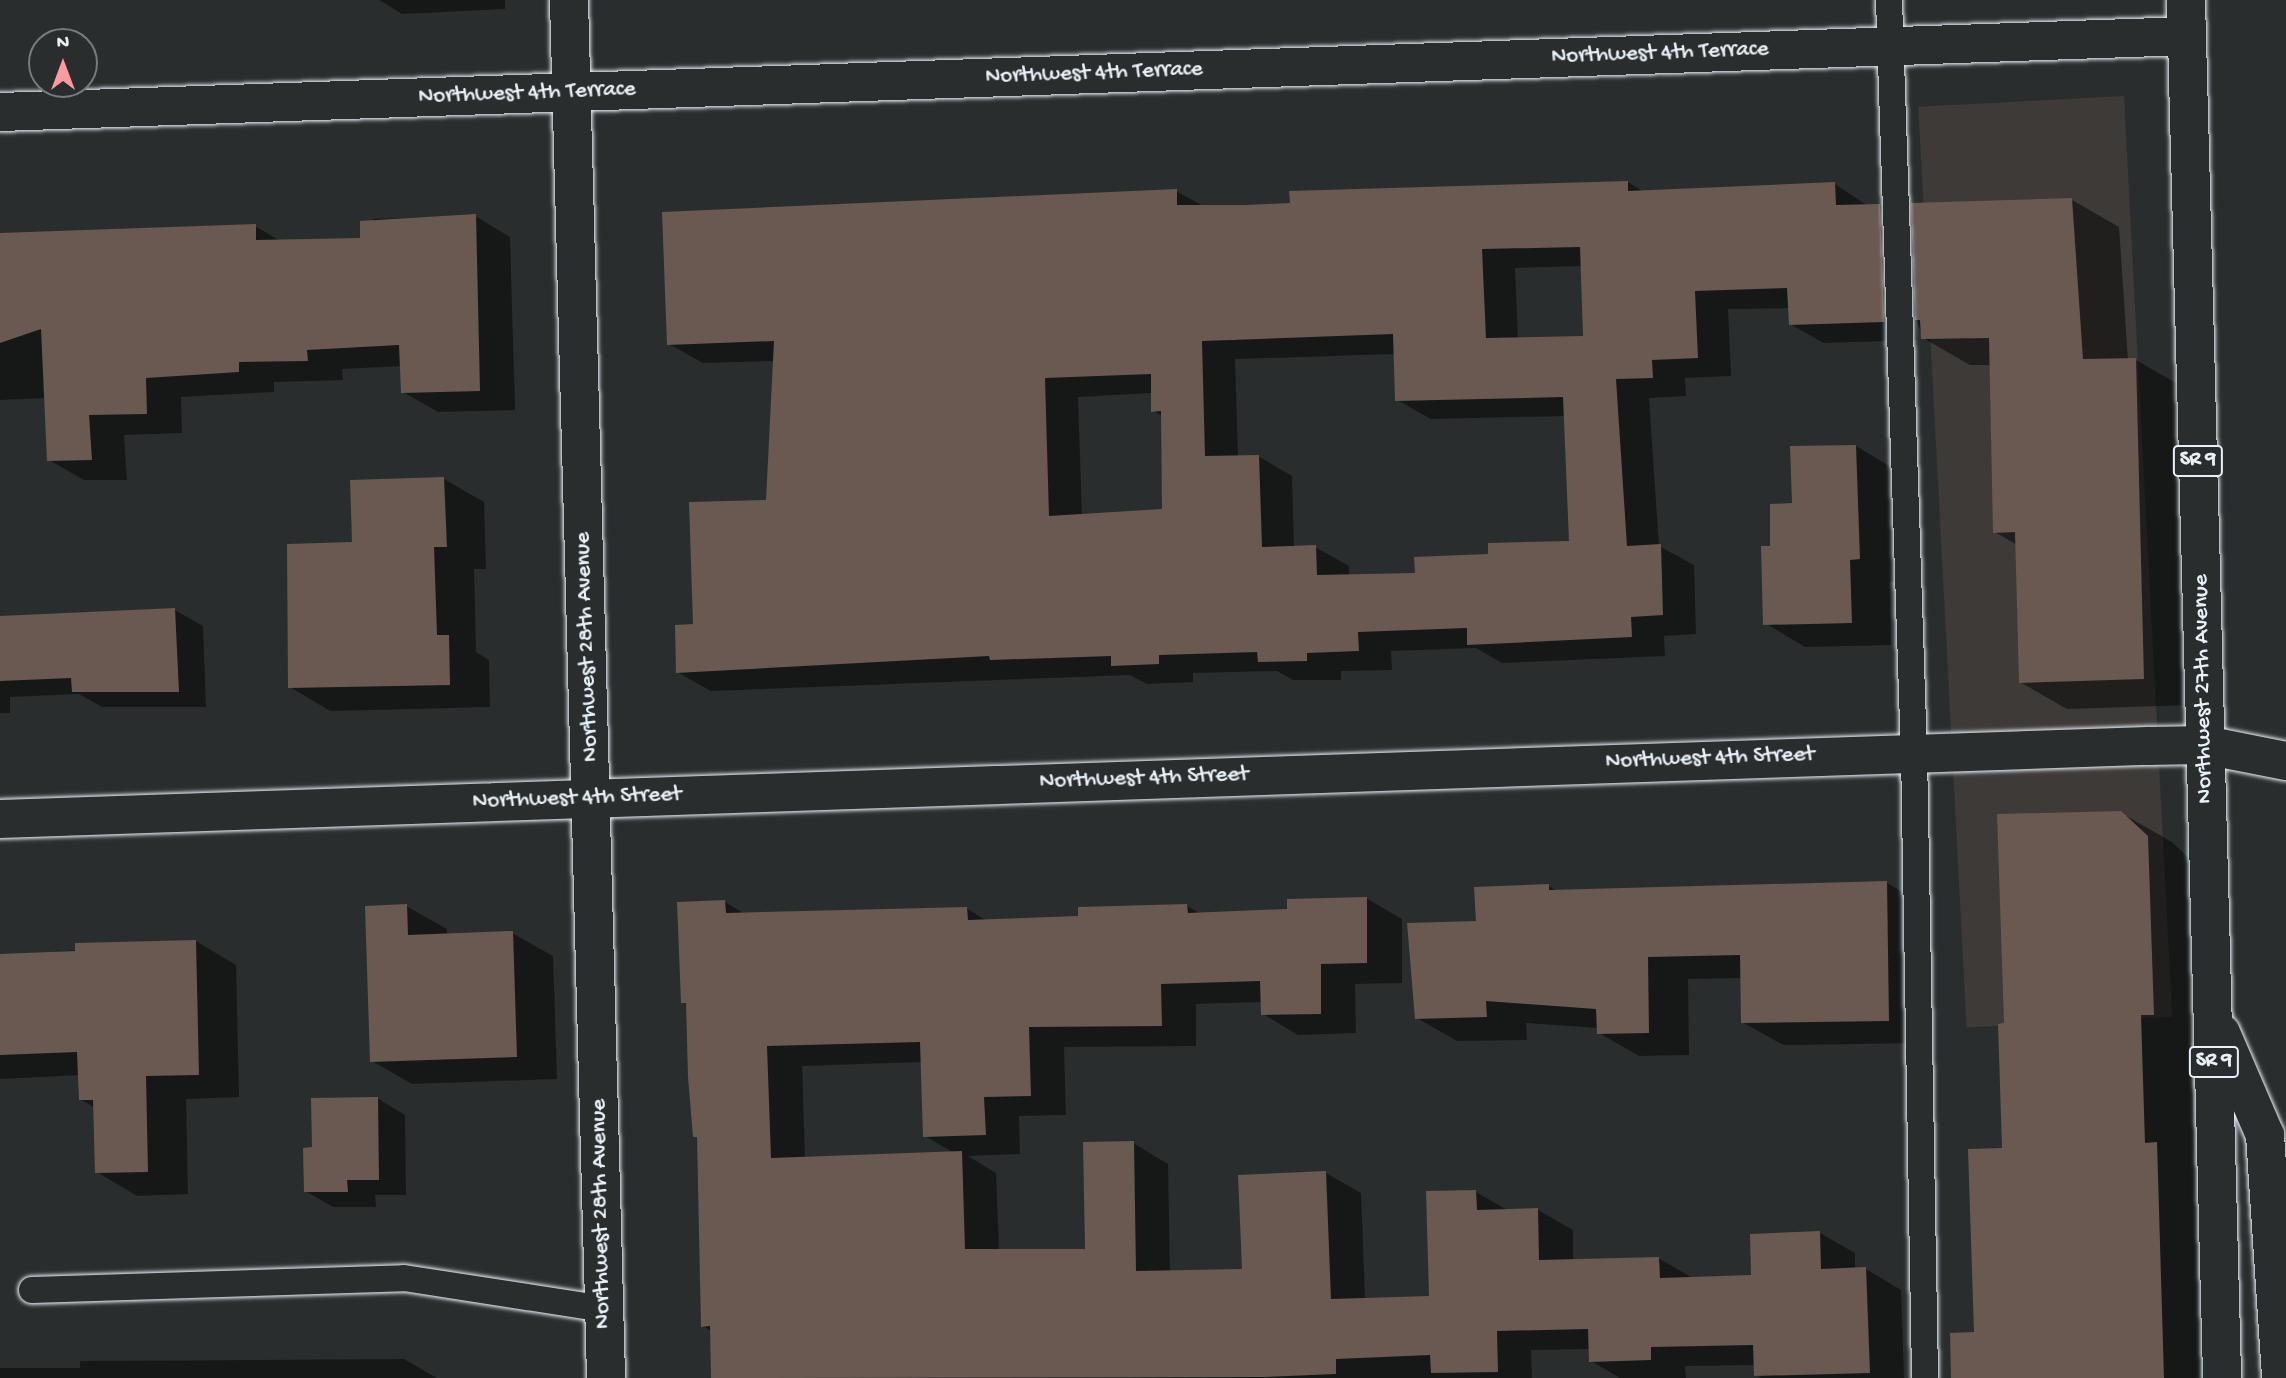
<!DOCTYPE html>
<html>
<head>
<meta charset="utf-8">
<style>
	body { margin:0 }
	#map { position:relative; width:2286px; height:1378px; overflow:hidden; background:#2a2d2e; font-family:"Gochi Hand",sans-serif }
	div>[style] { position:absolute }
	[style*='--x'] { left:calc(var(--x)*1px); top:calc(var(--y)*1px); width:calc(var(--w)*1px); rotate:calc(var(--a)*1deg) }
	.built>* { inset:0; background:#3d3a38; transform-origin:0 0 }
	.shadow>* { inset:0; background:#0007 }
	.building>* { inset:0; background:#695951 }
	.roads { filter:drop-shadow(0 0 2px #e8f1f8) drop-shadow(0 0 2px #e8f1f8) }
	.lane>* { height:26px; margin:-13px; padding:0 13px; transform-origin:13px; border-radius:13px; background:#2a2d2e }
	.street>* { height:38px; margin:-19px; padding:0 19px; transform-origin:19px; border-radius:19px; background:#2a2d2e }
	.highway>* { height:38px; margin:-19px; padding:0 19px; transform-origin:19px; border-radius:19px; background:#2a2d2e }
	span { translate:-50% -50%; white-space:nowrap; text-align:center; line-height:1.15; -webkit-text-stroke:7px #2a2d2e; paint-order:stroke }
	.shield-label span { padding:2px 5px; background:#2a2d2e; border:2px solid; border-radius:5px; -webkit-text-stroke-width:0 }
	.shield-label { font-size:21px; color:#e8f1f8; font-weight:700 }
	.street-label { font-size:23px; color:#e8f1f8 }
	.north { position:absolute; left:28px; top:28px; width:70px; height:70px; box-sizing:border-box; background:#2a2d2e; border:2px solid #767b7f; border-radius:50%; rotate:0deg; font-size:19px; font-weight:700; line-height:28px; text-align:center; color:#e8f1f8 }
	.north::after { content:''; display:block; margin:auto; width:24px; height:32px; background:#ff9aa2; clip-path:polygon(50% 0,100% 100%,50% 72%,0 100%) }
</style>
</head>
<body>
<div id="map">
	<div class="built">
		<div style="left:2124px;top:96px;width:922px;height:206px;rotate:87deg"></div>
	</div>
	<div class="shadow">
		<div style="clip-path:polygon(379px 0,505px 0,505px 9px,402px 14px)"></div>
		<div style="clip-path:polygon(evenodd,1628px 182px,1644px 192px,1835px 184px,1868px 206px,1880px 205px,1914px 225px,2072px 200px,2119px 227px,2128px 360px,2136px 360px,2183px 387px,2191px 705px,2067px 709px,2020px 682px,2017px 545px,1995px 532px,1991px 365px,1970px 365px,1923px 338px,1916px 319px,1917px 340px,1824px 343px,1790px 324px,1790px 308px,1728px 309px,1731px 376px,1685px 378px,1686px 396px,1649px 398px,1659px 546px,1694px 565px,1696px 634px,1664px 636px,1665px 656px,1502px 663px,1476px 648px,1391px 651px,1392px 670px,1341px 671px,1341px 680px,1293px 680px,1277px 671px,1193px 673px,1193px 682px,1147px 684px,1130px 675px,711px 691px,677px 672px,695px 625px,768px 501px,775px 361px,703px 363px,669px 344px,1176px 191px,1205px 207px,1246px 207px,1628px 182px,1582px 266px,1585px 337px,1518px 339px,1515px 268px,1582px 266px,1628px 182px,1395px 354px,1397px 400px,1431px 419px,1565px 416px,1570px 543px,1489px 556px,1416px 575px,1349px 576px,1349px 566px,1315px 547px,1294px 547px,1292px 476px,1258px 456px,1238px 457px,1235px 359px,1395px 354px,1628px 182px,1153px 393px,1153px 411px,1163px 416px,1164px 511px,1082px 515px,1078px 397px,1153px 393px)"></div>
		<div style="clip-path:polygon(475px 216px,510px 237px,515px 410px,438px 412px,403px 392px,402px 366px,342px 369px,343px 380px,274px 382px,274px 392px,181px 397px,182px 433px,124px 435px,127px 480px,84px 480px,49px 460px,46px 398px,0 400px,0 236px,255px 226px,377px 298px,373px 219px)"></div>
		<div style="clip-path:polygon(1856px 446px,1896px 470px,1900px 581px,1890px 582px,1891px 645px,1805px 647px,1765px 623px,1772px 548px)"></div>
		<div style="clip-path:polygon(444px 479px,484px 502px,486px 569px,474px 569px,476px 652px,489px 660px,490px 707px,330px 711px,290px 687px,353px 544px)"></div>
		<div style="clip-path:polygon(175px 610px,203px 626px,206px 707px,102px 707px,79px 694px,10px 697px,10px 713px,0 713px,0 618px)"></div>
		<div style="clip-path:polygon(2121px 813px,2172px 842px,2198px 867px,2204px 1043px,2191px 1043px,2195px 1166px,2207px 1173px,2213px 1378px,1953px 1378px,1976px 1334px,2004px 1150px,2005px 1024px)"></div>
		<div style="clip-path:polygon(1887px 883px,1927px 906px,1928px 1043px,1783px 1045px,1742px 1022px,1742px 978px,1688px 979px,1689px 1055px,1639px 1056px,1599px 1033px,1598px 1028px,1526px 1023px,1527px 1040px,1457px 1041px,1417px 1018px,1478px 923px,1548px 886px,1558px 891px)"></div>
		<div style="clip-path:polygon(evenodd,1366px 898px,1402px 919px,1402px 983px,1355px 984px,1356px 1033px,1298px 1035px,1263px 1014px,1262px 1002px,1196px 1004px,1196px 1046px,1064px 1047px,1066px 1115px,1019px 1116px,1020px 1154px,968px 1156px,996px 1173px,999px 1251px,1087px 1251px,1133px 1143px,1168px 1164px,1170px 1272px,1244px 1271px,1326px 1173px,1361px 1193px,1365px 1300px,1431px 1297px,1476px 1192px,1509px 1211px,1538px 1210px,1573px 1230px,1573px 1261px,1658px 1258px,1693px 1278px,1753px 1277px,1820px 1233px,1855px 1253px,1855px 1270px,1866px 1269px,1901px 1290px,1904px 1378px,1761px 1378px,1756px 1375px,1755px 1365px,1685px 1366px,1686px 1378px,1620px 1378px,1591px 1361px,1591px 1349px,1531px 1350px,1532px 1378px,713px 1378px,711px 1331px,703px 1326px,699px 1138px,695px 1136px,688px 1005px,682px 1002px,725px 902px,745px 914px,966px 908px,987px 921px,1079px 918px,1187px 906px,1201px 914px,1288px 911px,1366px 898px,923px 1062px,925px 1136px,954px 1153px,805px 1159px,802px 1066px,923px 1062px)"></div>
		<div style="clip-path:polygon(406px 906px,447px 929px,447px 935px,512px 933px,553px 956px,557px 1079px,412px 1084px,372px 1061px)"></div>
		<div style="clip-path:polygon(196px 941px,236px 965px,239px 1097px,186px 1099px,188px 1194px,137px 1196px,97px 1172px,95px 1108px,80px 1099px,80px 1075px,0 1079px,0 956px)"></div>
		<div style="clip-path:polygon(377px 1098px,405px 1115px,406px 1195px,375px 1195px,376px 1207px,333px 1207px,305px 1191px,314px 1149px)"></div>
		<div style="clip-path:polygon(404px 1359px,437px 1378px,0 1378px,0 1368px,80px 1368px,80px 1361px)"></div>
	</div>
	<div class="building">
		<div style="clip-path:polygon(evenodd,1628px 181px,1628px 191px,1835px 182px,1836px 205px,1880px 204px,1884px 322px,1789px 325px,1787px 288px,1695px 291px,1698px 358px,1652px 360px,1653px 378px,1616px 379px,1627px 546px,1661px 544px,1663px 615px,1631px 617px,1632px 637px,1467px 645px,1467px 628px,1358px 632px,1359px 651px,1307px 653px,1307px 661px,1258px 662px,1257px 652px,1159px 655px,1159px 664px,1111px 666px,1111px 656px,990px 660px,989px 656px,676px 673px,675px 625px,693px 624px,689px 502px,766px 500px,774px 341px,667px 345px,662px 212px,1177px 189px,1177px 205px,1246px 205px,1290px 203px,1289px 191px,1628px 181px,1580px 247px,1583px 336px,1486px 338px,1482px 249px,1580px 247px,1628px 181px,1393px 334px,1395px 401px,1563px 397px,1569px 541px,1488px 543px,1488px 554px,1414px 557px,1415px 573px,1317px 575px,1316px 545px,1262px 547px,1259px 455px,1205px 456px,1202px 341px,1393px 334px,1628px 181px,1151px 374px,1151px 412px,1161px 411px,1162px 509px,1049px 516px,1045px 378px,1151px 374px)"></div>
		<div style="clip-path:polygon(2072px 198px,2083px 359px,2136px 358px,2144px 679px,2019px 683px,2015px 532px,1993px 533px,1989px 338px,1921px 339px,1920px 320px,1915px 320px,1911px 203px)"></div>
		<div style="clip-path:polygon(476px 214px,480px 391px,401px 393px,399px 345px,307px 350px,308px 361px,239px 362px,239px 372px,146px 378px,147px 414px,89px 415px,92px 460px,47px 461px,41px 329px,0 343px,0 233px,256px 224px,256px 240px,360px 238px,360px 221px)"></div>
		<div style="clip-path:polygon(1856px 445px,1860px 559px,1850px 560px,1852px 623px,1763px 625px,1761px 546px,1770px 546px,1770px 504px,1792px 503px,1790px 446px)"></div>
		<div style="clip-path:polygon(444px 477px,447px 547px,434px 547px,437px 635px,449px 635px,450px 685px,288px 688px,287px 544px,352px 542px,350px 480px)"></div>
		<div style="clip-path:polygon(175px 608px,179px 692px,72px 692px,71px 678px,0 681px,0 616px)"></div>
		<div style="clip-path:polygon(2121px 811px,2148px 836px,2154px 1015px,2141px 1015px,2145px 1143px,2157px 1142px,2164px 1378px,1951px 1378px,1950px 1333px,1974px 1332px,1968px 1149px,2002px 1148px,1998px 1024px,2004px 1023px,1997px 814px)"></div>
		<div style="clip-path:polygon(1887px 881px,1889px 1021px,1741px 1023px,1740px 955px,1648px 957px,1649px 1033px,1597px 1034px,1596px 1009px,1486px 1001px,1487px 1017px,1415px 1019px,1407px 923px,1476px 921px,1474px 887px,1549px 884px,1549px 890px)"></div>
		<div style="clip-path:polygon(1367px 897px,1367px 963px,1321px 964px,1321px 1014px,1261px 1015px,1260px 981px,1161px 984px,1162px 1026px,1029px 1027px,1031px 1096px,984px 1097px,986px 1135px,923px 1137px,920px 1042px,767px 1046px,771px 1158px,962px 1151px,965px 1249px,1085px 1249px,1083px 1142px,1134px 1141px,1136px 1271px,1242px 1269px,1238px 1175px,1326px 1171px,1331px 1299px,1429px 1296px,1426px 1191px,1476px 1190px,1477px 1210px,1538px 1208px,1539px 1260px,1659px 1257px,1660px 1278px,1751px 1275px,1750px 1234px,1820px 1231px,1821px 1269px,1866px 1267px,1870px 1373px,1754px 1376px,1753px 1345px,1651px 1347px,1651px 1360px,1589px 1362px,1588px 1329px,1497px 1331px,1498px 1372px,1431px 1373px,1430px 1355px,1336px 1359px,1336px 1374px,1263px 1377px,711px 1378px,710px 1326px,701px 1327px,697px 1137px,693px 1137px,688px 1077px,686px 1003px,681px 1003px,677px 902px,725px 900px,726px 913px,967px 907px,968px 920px,1078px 916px,1078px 907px,1187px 904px,1188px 913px,1287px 909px,1287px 899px)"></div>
		<div style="clip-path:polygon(407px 904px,408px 935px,513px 931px,517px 1057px,370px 1062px,365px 906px)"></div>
		<div style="clip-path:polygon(196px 940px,199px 1075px,146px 1076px,148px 1172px,95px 1173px,93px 1100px,79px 1100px,77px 1052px,0 1055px,0 954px,75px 951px,75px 943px)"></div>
		<div style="clip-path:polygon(378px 1097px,379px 1180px,347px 1180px,348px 1192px,304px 1192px,303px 1148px,312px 1147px,311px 1098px)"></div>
	</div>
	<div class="roads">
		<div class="lane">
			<div style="--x:1889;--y:0;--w:752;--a:88.1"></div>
			<div style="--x:1914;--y:752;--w:626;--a:88.99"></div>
			<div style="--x:32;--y:1290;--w:372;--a:-1.8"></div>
			<div style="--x:404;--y:1278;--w:202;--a:8.8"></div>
		</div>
		<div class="street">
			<div style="--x:569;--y:0;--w:1378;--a:88.46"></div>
			<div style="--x:0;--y:112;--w:2188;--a:-1.99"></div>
			<div style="--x:0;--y:819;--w:2149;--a:-1.95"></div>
			<div style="--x:2148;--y:746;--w:57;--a:-1"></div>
			<div style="--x:2205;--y:745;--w:83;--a:11.2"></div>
		</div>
		<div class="highway">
			<div style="--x:2186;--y:0;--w:1378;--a:88.5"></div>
			<div style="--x:2221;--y:1033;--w:111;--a:66.7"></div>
			<div style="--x:2265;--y:1135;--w:244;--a:86.2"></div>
		</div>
	</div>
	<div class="shield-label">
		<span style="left:2198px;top:461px">SR 9</span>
		<span style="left:2214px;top:1062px">SR 9</span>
	</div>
	<div class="street-label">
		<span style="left:1660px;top:54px;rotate:-2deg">Northwest 4th Terrace</span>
		<span style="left:1094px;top:74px;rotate:-2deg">Northwest 4th Terrace</span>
		<span style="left:527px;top:94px;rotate:-2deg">Northwest 4th Terrace</span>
		<span style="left:588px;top:647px;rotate:-92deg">Northwest 28th Avenue</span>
		<span style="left:2204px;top:689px;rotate:-91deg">Northwest 27th Avenue</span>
		<span style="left:1710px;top:759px;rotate:-2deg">Northwest 4th Street</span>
		<span style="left:1144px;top:779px;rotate:-2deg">Northwest 4th Street</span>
		<span style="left:577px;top:799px;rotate:-2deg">Northwest 4th Street</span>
		<span style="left:602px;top:1214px;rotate:-91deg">Northwest 28th Avenue</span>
	</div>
	<div class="north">N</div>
</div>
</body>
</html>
